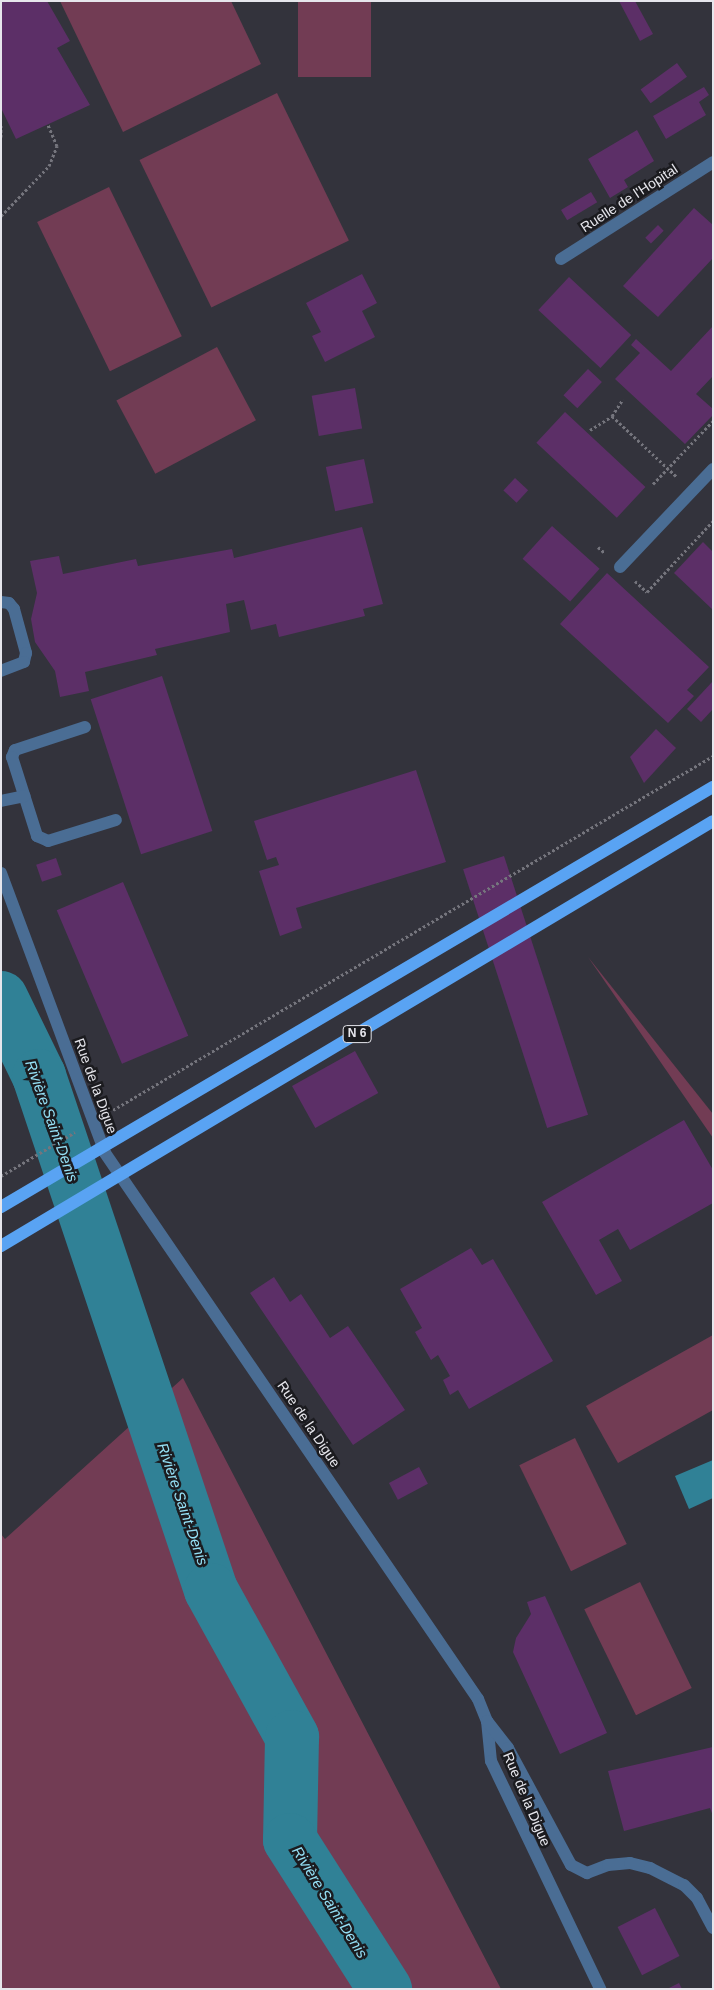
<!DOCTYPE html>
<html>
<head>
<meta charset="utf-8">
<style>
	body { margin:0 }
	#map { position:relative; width:714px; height:1990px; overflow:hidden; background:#33333c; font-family:Helvetica,sans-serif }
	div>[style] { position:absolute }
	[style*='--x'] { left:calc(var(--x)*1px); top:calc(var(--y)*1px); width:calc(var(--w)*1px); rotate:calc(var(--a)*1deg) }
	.green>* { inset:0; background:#723c54; transform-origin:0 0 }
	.water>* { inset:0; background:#308196 }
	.river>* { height:54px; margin:-27px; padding:0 27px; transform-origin:27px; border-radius:27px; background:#308196 }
	.building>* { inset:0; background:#5c2f67; transform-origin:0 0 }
	.path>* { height:3px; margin-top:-1.5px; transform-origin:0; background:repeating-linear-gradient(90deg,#75757d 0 2.5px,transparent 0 5px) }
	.minor>* { height:12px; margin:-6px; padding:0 6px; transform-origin:6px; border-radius:6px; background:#4a6d94 }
	.major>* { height:12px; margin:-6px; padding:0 6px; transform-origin:6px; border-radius:6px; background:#59a3f3 }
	span { translate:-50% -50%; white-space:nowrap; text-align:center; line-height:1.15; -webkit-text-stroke:5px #1b1b1f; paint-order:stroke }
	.shield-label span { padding:1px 4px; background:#1b1b1f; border:1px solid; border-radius:4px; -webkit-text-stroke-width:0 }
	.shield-label { font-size:12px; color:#e6e6ec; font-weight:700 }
	.street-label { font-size:14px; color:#e6e6ec }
	.water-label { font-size:15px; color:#95e0f6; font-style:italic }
	.frame { position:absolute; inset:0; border:2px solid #e6e6ec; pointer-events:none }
</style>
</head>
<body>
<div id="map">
	<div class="green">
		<div style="clip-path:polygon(60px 1px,231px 1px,261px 64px,123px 132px)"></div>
		<div style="left:298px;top:1px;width:73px;height:76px"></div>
		<div style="left:277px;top:93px;width:164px;height:153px;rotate:64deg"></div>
		<div style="left:109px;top:187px;width:166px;height:80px;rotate:64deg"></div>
		<div style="left:217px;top:347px;width:83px;height:114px;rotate:62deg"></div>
		<div style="clip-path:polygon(588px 957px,713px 1114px,713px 1138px)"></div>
		<div style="clip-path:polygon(713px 1335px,713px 1410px,618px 1463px,586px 1406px)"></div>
		<div style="clip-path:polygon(183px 1378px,501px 1989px,1px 1989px,1px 1534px,5px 1539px)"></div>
		<div style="left:575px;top:1438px;width:118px;height:62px;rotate:64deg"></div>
		<div style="left:640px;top:1582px;width:118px;height:62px;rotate:64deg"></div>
	</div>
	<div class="water">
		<div style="clip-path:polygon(713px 1460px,713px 1498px,689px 1509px,675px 1476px)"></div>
	</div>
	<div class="river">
		<div style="--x:1;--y:998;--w:87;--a:64"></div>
		<div style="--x:39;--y:1076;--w:542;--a:71.5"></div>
		<div style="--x:211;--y:1590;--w:168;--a:61.1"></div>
		<div style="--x:292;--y:1737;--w:103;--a:91.1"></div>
		<div style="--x:290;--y:1840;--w:177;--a:57.5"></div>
	</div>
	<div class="building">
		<div style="clip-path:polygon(1px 1px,47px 1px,70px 41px,57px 48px,90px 105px,16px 139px,1px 108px)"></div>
		<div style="clip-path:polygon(619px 1px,635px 1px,653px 34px,640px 41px)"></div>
		<div style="left:677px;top:63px;width:17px;height:45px;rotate:54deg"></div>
		<div style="clip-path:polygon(704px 87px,709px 95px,699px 102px,706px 115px,666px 139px,653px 116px)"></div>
		<div style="clip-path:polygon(637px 130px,654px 161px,624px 180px,628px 187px,610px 198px,588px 159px)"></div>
		<div style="left:591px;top:192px;width:12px;height:35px;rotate:59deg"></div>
		<div style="clip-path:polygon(694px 208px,713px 225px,713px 258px,658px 317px,623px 286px)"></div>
		<div style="left:658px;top:225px;width:8px;height:18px;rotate:45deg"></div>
		<div style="clip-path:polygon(362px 274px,377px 303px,362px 311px,375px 337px,325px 362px,312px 336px,321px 332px,306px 303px)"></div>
		<div style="left:569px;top:277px;width:85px;height:45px;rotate:43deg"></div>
		<div style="clip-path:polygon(713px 326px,713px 376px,696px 394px,713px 409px,713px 415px,685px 444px,615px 379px,640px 353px,631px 345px,636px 339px,671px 371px)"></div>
		<div style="left:588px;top:369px;width:19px;height:36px;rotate:43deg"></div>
		<div style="left:355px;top:388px;width:41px;height:44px;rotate:80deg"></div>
		<div style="left:565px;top:412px;width:110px;height:42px;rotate:43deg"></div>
		<div style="left:364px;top:459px;width:45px;height:39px;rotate:78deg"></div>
		<div style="left:515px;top:478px;width:18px;height:17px;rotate:43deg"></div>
		<div style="left:552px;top:526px;width:64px;height:44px;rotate:42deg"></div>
		<div style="clip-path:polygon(362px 527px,383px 604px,363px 609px,365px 616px,279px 637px,276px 624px,251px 630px,244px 600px,226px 604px,230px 632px,155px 649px,157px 655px,85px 672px,89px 691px,60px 697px,55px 671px,35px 642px,31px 619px,37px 593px,30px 561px,59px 556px,63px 574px,136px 559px,138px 566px,232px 549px,234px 558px)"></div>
		<div style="clip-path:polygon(703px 542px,713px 552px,713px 610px,674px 573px)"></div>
		<div style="clip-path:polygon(607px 573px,709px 667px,687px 690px,694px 696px,668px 723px,560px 624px)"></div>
		<div style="left:162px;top:676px;width:163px;height:75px;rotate:72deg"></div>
		<div style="clip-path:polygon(713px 681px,713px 709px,701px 722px,687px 709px)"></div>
		<div style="clip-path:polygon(656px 729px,676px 748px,644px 783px,630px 757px)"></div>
		<div style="clip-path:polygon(416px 770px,446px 862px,296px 908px,302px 928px,280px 936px,259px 871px,279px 865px,276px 857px,267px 860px,254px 821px)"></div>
		<div style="left:504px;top:856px;width:272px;height:43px;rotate:72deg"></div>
		<div style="left:56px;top:858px;width:18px;height:21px;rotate:71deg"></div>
		<div style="left:123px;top:882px;width:167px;height:72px;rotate:67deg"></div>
		<div style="left:355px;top:1051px;width:48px;height:72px;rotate:61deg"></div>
		<div style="clip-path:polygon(684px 1120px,713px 1170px,713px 1203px,630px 1250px,618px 1229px,599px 1240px,622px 1281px,596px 1295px,542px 1202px)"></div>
		<div style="clip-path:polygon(471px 1248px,482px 1265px,493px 1259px,553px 1361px,469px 1409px,458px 1390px,450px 1395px,443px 1380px,450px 1376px,438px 1355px,431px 1360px,415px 1332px,422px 1328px,400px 1289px)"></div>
		<div style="clip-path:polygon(274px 1277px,290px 1302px,301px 1294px,330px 1338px,348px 1326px,405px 1410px,353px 1445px,250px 1293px)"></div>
		<div style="left:419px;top:1467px;width:19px;height:34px;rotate:62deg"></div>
		<div style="clip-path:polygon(545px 1596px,607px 1733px,560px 1754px,513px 1652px,516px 1638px,531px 1614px,527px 1602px)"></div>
		<div style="clip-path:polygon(713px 1747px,713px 1816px,710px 1808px,624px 1831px,608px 1771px)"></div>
		<div style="left:655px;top:1908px;width:54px;height:42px;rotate:63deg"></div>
		<div style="clip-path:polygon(679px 1983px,682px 1989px,667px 1989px)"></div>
	</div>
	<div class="path">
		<div style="--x:1;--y:125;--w:12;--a:90"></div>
		<div style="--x:1;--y:216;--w:69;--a:-46.2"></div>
		<div style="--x:49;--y:166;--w:22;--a:-68"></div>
		<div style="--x:57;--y:146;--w:23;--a:-113"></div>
		<div style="--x:612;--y:416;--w:89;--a:43.2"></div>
		<div style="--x:590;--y:430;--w:26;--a:-32"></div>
		<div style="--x:612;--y:416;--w:20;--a:-57"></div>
		<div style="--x:653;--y:484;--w:87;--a:-46.4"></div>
		<div style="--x:598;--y:547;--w:9;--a:41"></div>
		<div style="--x:635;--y:581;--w:16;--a:43"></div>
		<div style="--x:647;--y:592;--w:97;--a:-47.1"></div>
		<div style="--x:113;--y:1110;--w:697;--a:-30.54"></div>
		<div style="--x:1;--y:1176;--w:86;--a:-30.7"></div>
	</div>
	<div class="minor">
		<div style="--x:561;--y:259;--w:180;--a:-32.5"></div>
		<div style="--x:620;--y:567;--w:135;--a:-46.5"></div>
		<div style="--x:1;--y:602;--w:8;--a:7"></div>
		<div style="--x:9;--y:603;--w:8;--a:50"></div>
		<div style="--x:14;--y:609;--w:46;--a:74.7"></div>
		<div style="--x:26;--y:653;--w:9;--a:103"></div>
		<div style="--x:24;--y:662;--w:25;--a:159"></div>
		<div style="--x:85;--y:727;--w:74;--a:161.8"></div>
		<div style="--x:15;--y:750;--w:8;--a:113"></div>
		<div style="--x:12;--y:757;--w:83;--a:72.4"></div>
		<div style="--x:37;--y:836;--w:12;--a:24"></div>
		<div style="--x:48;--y:841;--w:71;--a:-17.2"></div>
		<div style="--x:1;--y:801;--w:24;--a:-12"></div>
		<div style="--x:1;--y:873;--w:299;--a:69.6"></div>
		<div style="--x:105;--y:1153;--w:661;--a:55.66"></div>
		<div style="--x:478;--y:1699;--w:24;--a:68"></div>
		<div style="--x:487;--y:1721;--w:40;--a:84.3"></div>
		<div style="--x:491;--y:1761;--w:253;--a:64.4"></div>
		<div style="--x:487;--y:1721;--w:34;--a:52"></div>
		<div style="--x:508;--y:1748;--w:133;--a:61.7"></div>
		<div style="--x:571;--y:1865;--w:18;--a:27"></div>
		<div style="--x:587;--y:1873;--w:22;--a:-21"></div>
		<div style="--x:608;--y:1865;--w:22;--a:-5"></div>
		<div style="--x:630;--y:1863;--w:21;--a:14"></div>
		<div style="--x:650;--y:1868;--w:38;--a:27"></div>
		<div style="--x:684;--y:1885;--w:18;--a:45"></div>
		<div style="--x:697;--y:1898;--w:34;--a:62"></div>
	</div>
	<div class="major">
		<div style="--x:1;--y:1207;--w:827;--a:-30.54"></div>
		<div style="--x:1;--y:1246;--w:829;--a:-30.83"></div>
	</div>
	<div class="shield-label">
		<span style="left:357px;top:1034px">N 6</span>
	</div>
	<div class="street-label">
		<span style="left:629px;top:198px;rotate:-33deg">Ruelle de l'Hopital</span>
		<span style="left:96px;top:1086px;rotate:70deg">Rue de la Digue</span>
		<span style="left:309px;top:1424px;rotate:56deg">Rue de la Digue</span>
		<span style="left:527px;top:1799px;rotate:67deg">Rue de la Digue</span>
	</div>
	<div class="water-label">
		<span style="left:52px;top:1121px;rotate:70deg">Rivière Saint-Denis</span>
		<span style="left:183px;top:1504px;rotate:71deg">Rivière Saint-Denis</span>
		<span style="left:330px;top:1902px;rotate:58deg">Rivière Saint-Denis</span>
	</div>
	<div class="frame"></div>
</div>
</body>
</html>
